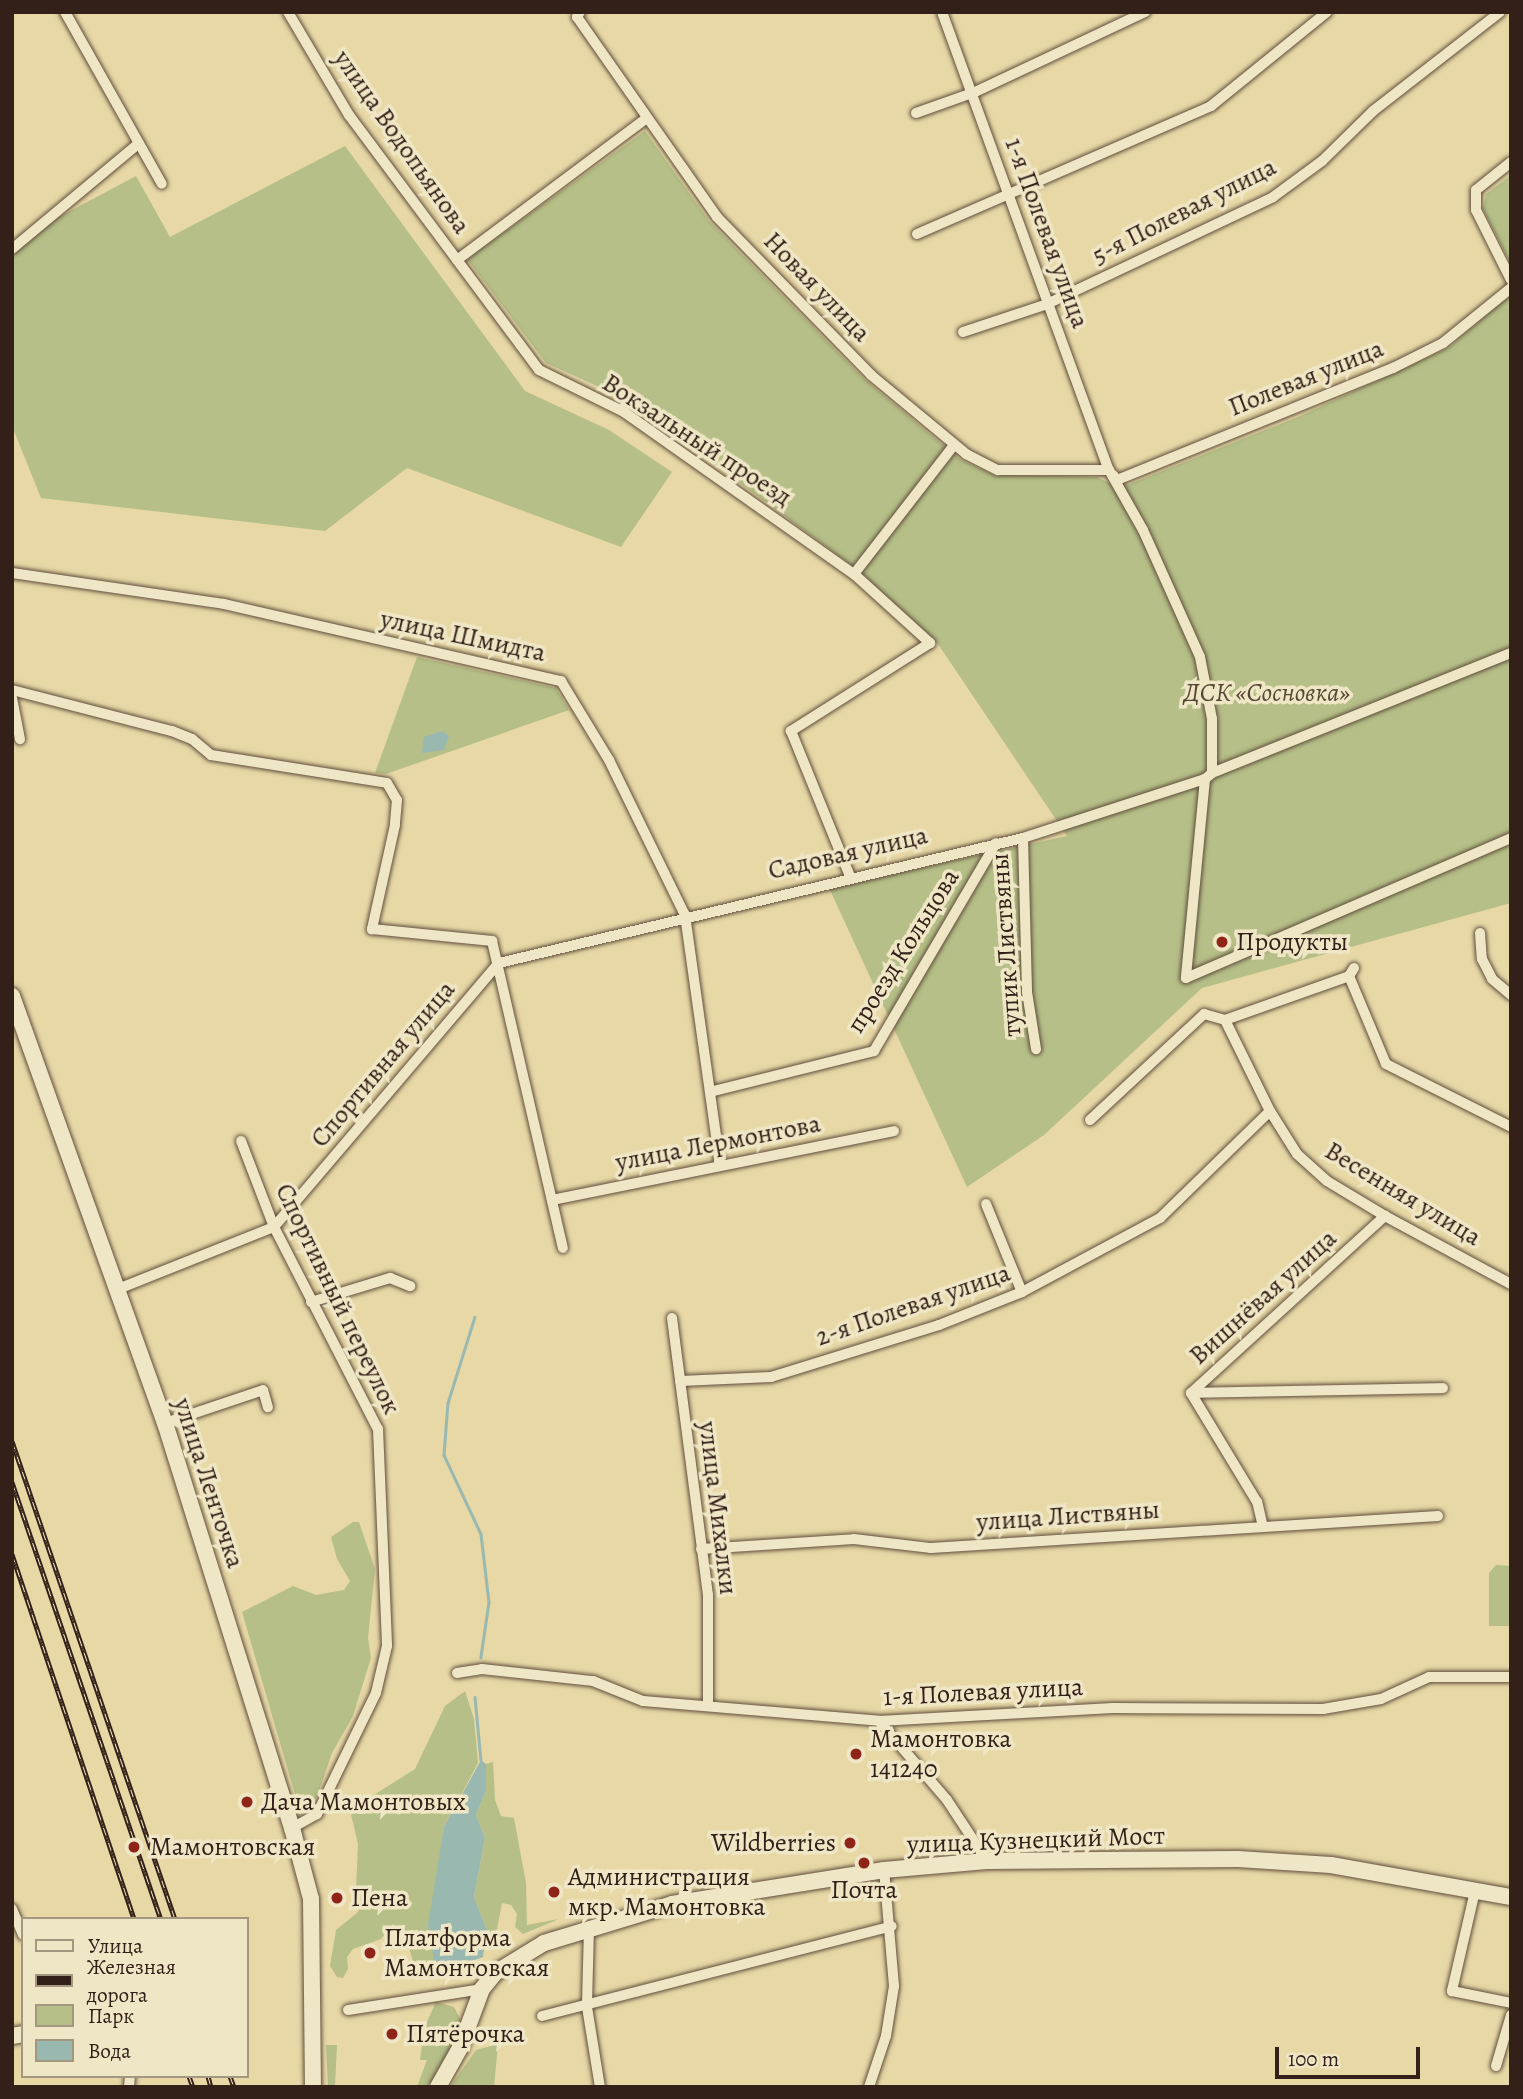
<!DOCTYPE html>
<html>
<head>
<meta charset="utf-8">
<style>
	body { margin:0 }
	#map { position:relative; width:1523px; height:2099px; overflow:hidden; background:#e7d8a6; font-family:Alegreya,serif }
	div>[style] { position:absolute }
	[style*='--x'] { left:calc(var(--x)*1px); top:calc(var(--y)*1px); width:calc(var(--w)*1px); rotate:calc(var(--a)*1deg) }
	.green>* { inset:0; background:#b5bf87 }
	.water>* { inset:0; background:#99b8b0 }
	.stream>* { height:2.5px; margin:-1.25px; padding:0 1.25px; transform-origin:1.25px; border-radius:1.25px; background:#99b8b0 }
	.roads { filter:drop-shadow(0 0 2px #604e3c) drop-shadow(0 0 2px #604e3c) }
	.street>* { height:10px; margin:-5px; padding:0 5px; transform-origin:5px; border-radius:5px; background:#efe6c5 }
	.secondary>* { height:16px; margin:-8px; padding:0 8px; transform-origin:8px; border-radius:8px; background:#efe6c5 }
	.rail>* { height:5px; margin-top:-2.5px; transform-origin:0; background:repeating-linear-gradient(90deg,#efe6c5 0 8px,#332018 0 16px); box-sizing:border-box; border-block:2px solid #332018 }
	.dots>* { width:19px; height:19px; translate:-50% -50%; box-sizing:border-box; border:4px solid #efe6c5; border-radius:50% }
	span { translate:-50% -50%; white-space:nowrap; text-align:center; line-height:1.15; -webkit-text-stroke:7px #efe6c5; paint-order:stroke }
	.street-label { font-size:26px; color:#332018 }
	.park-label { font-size:26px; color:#544834; font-style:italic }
	.poi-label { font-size:26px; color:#332018 }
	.left { translate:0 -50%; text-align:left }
	.right { translate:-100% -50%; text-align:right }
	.frame { position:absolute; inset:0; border:14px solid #332018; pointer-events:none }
	.legend { position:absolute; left:21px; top:1917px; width:228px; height:161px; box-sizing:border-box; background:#efe6c5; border:2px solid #a49780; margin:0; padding:9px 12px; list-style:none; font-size:21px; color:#332018 }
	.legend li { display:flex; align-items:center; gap:14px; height:35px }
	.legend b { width:35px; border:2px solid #a49780 }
	.scale { position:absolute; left:1275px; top:2047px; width:145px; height:32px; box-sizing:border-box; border:4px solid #332018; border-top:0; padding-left:9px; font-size:21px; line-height:24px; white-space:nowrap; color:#332018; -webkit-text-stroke:5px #efe6c5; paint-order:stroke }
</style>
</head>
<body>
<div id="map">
	<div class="green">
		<div style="clip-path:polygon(645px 131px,709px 221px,864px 379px,961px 460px,994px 475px,1097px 477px,1120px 488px,1298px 417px,1448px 348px,1511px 294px,1511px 903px,1202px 988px,1044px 1135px,967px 1187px,829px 888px,1067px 836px,938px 644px,859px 571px,628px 400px,546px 363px,467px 259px)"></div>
		<div style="clip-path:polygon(345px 146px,525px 391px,609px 430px,672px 472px,621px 547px,407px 468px,325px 531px,41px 498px,12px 426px,12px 242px,136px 176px,170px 237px)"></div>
		<div style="clip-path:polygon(1511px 175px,1511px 264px,1483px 209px,1486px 194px)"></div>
		<div style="clip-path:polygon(417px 657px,556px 688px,569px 710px,386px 774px,375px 773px)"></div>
		<div style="clip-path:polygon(353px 1522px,359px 1522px,375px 1569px,368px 1638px,371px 1658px,353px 1716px,332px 1753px,317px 1797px,301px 1815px,242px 1612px,293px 1586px,316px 1595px,344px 1590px,350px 1581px,337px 1559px,331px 1537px)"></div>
		<div style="clip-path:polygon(1496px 1565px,1511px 1566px,1511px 1626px,1489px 1626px,1489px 1573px)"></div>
		<div style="clip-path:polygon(465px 1691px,474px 1719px,478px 1763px,444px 1827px,434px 1961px,442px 1972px,437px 1977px,416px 1974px,408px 1943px,393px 1924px,381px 1939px,353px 1949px,347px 1957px,348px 1969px,343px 1978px,337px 1977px,330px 1966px,336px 1930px,358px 1912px,360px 1904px,356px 1890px,358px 1844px,350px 1810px,415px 1769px,445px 1706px)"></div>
		<div style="clip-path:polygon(493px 1762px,495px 1800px,501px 1816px,514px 1818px,526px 1883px,527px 1925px,559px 1919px,523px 1934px,515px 1927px,517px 1914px,511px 1905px,502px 1903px,497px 1929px,486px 1941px,487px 1930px,474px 1897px,485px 1838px,476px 1815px,486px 1791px,486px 1764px)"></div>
		<div style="clip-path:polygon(436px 2002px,454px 2007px,464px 2026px,441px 2070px,426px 2087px,417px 2087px,427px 2060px,420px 2060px,424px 2028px)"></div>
		<div style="clip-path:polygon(498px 2044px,494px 2087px,450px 2087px,476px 2050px)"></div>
		<div style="clip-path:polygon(326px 2045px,337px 2045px,335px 2087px,328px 2087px)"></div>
	</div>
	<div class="water">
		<div style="clip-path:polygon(442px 731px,449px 736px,444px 750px,422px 753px,424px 737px)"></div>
		<div style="clip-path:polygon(481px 1760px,486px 1764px,486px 1791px,476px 1815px,485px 1838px,474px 1897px,487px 1930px,483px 1957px,442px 1972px,434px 1961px,428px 1925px,444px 1827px)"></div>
	</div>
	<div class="stream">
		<div style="--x:475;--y:1317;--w:90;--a:107.4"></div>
		<div style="--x:448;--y:1403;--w:52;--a:94.4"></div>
		<div style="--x:444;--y:1455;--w:87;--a:64.9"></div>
		<div style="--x:481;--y:1534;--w:68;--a:83.3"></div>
		<div style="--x:489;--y:1602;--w:56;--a:98.3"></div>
		<div style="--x:475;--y:1697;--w:63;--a:84.6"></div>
	</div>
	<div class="roads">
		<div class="street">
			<div style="--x:65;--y:12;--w:197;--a:60.6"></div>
			<div style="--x:288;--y:12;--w:120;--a:59.4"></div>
			<div style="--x:349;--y:115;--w:318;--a:53.3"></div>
			<div style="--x:539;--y:370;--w:95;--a:26.3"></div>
			<div style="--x:624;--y:412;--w:281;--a:35.2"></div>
			<div style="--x:854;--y:574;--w:103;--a:42.2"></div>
			<div style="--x:930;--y:643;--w:165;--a:147.7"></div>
			<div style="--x:791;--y:731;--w:157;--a:67.9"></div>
			<div style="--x:580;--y:12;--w:6;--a:121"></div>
			<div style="--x:577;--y:17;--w:244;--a:55"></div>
			<div style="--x:717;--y:217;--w:221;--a:45.7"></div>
			<div style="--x:871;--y:375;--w:124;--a:39.7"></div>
			<div style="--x:966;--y:454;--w:36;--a:27"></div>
			<div style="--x:998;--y:470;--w:111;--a:0"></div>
			<div style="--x:942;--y:12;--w:487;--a:70"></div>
			<div style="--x:1109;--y:470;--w:69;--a:60.5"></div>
			<div style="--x:1143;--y:530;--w:139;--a:65.8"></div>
			<div style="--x:1200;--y:657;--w:63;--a:79"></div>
			<div style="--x:1212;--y:719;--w:54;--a:90"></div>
			<div style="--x:1212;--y:773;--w:9;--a:139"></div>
			<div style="--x:916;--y:113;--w:63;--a:-19.6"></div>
			<div style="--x:975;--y:92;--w:188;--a:-25.2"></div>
			<div style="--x:1511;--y:162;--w:45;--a:141.3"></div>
			<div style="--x:1476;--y:190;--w:20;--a:90"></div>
			<div style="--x:1476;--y:210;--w:78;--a:63.4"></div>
			<div style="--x:917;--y:234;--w:321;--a:-23.5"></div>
			<div style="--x:1211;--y:106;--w:149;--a:-39"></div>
			<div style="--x:12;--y:249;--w:165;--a:-39.8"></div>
			<div style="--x:457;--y:260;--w:237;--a:-36.8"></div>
			<div style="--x:963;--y:332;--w:89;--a:-18.4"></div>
			<div style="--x:1047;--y:304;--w:250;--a:-25.3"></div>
			<div style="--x:1273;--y:197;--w:61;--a:-36.3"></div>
			<div style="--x:1322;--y:161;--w:71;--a:-44.4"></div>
			<div style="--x:1373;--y:111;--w:161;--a:-37.9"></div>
			<div style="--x:1113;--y:475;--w:6;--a:51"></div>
			<div style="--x:1117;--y:480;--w:298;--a:-22.1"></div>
			<div style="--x:1393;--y:368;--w:56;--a:-26.6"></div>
			<div style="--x:1443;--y:343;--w:87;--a:-39"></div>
			<div style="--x:12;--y:573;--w:214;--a:8.3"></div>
			<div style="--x:224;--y:604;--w:346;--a:12.9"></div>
			<div style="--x:561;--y:681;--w:92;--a:58.7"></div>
			<div style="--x:609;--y:760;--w:173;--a:63.9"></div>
			<div style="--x:685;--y:915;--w:252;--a:82"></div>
			<div style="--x:854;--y:574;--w:163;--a:-52.2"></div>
			<div style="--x:12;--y:690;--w:165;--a:14.4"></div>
			<div style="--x:172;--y:731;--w:22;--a:22"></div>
			<div style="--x:192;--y:739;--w:25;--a:40"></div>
			<div style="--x:211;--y:755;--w:178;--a:9"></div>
			<div style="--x:387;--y:783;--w:20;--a:60"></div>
			<div style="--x:397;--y:800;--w:25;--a:95"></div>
			<div style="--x:395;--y:825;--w:107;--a:102.5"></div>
			<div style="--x:372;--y:929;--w:121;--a:5.7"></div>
			<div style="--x:492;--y:941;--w:315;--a:77"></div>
			<div style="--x:12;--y:698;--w:42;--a:79"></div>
			<div style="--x:1212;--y:773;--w:322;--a:-21.9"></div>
			<div style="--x:1205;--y:779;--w:200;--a:95.5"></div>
			<div style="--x:1186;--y:978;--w:354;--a:-23.3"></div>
			<div style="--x:1023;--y:838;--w:154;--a:88.5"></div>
			<div style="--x:1027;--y:992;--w:58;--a:81"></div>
			<div style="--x:1480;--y:933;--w:26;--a:86"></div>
			<div style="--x:1482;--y:959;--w:22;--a:63"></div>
			<div style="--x:1492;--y:979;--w:25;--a:40"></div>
			<div style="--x:499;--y:963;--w:539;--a:-13.42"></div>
			<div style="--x:1023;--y:838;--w:191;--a:-18"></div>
			<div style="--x:1354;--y:968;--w:9;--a:122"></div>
			<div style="--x:1349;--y:976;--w:95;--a:67.2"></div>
			<div style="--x:1386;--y:1064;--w:140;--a:26.7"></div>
			<div style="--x:1225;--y:1020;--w:102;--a:63.7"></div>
			<div style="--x:1270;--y:1111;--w:51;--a:57.9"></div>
			<div style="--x:1297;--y:1154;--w:40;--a:42"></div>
			<div style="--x:1327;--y:1181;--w:68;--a:31.1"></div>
			<div style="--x:1385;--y:1216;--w:143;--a:28.4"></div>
			<div style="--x:1225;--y:1020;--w:132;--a:-19.5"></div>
			<div style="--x:710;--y:1092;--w:169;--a:-14"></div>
			<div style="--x:874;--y:1051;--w:241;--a:-59.6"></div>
			<div style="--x:1090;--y:1120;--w:156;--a:-42.9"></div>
			<div style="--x:1204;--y:1014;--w:22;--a:16"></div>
			<div style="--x:241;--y:1141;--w:92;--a:69"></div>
			<div style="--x:274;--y:1227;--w:227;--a:62.8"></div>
			<div style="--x:378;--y:1429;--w:217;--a:87.6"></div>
			<div style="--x:387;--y:1646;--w:48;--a:103.2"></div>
			<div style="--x:376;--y:1693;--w:135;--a:116"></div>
			<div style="--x:317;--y:1814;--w:29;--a:151"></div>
			<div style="--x:552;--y:1200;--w:349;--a:-11.4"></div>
			<div style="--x:986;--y:1204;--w:95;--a:67.8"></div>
			<div style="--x:118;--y:1289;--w:168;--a:-21.7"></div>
			<div style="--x:274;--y:1227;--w:347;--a:-49.6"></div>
			<div style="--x:311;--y:1302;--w:83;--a:-16.9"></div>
			<div style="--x:390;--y:1278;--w:22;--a:22"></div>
			<div style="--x:672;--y:1318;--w:279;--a:82.6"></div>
			<div style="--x:708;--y:1595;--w:110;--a:90"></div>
			<div style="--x:680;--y:1381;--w:91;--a:-2.5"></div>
			<div style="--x:771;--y:1377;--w:176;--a:-17.2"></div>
			<div style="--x:939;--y:1325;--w:89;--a:-21.7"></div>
			<div style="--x:1022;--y:1292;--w:157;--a:-28.2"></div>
			<div style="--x:1160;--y:1218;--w:153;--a:-44.2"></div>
			<div style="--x:1191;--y:1393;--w:252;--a:-1.1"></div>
			<div style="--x:165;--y:1423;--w:103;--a:-18.6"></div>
			<div style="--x:263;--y:1390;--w:18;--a:74"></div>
			<div style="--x:1263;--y:1527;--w:26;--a:-103"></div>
			<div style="--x:1257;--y:1502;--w:127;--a:-121.2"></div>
			<div style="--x:1191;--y:1393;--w:263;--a:-42.4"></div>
			<div style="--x:701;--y:1549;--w:153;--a:-3.7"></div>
			<div style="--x:854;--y:1539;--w:78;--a:6.7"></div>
			<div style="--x:931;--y:1548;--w:508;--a:-3.61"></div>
			<div style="--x:457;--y:1673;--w:25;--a:-9"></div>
			<div style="--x:482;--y:1669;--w:112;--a:6.2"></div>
			<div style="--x:593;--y:1681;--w:54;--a:21.8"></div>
			<div style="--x:643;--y:1701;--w:237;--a:4.8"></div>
			<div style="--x:879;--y:1721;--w:234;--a:-3.2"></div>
			<div style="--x:1113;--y:1708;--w:210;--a:0.3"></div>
			<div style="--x:1323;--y:1709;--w:59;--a:-9.8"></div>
			<div style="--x:1381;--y:1699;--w:53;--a:-24.6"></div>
			<div style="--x:1429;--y:1677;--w:82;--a:0"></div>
			<div style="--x:879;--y:1721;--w:104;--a:49.3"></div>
			<div style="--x:947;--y:1800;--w:73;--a:56.7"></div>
			<div style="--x:1475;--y:1891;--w:103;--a:103"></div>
			<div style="--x:1452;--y:1991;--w:60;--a:11.5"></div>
			<div style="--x:12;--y:1909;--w:28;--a:67"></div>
			<div style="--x:589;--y:1928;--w:79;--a:91.5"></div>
			<div style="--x:587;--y:2007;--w:81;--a:80.8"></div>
			<div style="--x:348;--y:2010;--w:136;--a:-8.9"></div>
			<div style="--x:542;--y:2016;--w:361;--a:-14.4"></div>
			<div style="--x:1496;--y:2066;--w:53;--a:-73.6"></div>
			<div style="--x:129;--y:2087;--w:11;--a:-85"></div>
			<div style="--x:869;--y:2087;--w:54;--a:-71.6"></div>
			<div style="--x:886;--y:2036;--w:51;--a:-80.9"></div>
			<div style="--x:894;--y:1986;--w:116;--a:-94.9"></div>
		</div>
		<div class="secondary">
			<div style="--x:12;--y:996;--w:454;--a:70.3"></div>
			<div style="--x:165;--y:1423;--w:424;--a:72.6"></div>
			<div style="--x:292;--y:1828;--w:73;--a:75"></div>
			<div style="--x:311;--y:1899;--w:188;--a:89.4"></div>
			<div style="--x:12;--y:2036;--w:11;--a:-10"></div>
			<div style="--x:438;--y:2087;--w:45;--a:-60.6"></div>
			<div style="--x:460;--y:2048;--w:63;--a:-69.6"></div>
			<div style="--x:482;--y:1989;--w:21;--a:-51"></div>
			<div style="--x:495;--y:1973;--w:57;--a:-31.5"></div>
			<div style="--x:544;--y:1943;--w:134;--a:-16.9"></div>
			<div style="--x:672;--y:1904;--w:215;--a:-9.1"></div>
			<div style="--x:884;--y:1870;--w:103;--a:-5"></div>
			<div style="--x:987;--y:1861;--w:115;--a:-0.5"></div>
			<div style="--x:1102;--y:1860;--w:136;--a:-0.4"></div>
			<div style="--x:1238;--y:1859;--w:93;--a:3.7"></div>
			<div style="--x:1331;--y:1865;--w:183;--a:10.1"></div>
		</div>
	</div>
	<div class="rail">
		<div style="--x:12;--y:1441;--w:505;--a:71.17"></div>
		<div style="--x:12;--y:1482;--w:462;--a:71.2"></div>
		<div style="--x:12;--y:1554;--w:385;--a:71.5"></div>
		<div style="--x:189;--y:2076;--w:12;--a:70"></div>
		<div style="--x:208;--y:2076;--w:11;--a:75"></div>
		<div style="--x:230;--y:2076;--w:12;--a:70"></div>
	</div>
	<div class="dots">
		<div style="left:1222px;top:942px;background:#8f2418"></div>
		<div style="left:856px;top:1754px;background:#8f2418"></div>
		<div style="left:247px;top:1802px;background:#8f2418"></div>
		<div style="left:850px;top:1843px;background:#8f2418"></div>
		<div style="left:134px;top:1847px;background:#8f2418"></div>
		<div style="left:864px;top:1863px;background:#8f2418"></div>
		<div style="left:554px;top:1892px;background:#8f2418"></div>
		<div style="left:337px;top:1898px;background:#8f2418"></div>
		<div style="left:370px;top:1953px;background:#8f2418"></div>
		<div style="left:392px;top:2034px;background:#8f2418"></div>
	</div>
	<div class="street-label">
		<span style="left:402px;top:142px;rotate:55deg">улица Водопьянова</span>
		<span style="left:1184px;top:211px;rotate:-27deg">5-я Полевая улица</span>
		<span style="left:1047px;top:233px;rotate:70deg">1-я Полевая улица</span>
		<span style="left:817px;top:287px;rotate:46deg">Новая улица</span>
		<span style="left:1306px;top:378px;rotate:-22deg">Полевая улица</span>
		<span style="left:697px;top:440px;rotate:33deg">Вокзальный проезд</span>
		<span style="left:463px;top:636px;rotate:12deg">улица Шмидта</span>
		<span style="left:848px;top:853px;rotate:-13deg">Садовая улица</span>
		<span style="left:1006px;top:945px;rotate:-94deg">тупик Листвяны</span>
		<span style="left:903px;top:951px;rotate:-58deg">проезд Кольцова</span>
		<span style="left:383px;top:1064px;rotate:-50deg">Спортивная улица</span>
		<span style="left:718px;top:1143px;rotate:-11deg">улица Лермонтова</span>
		<span style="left:1403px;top:1194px;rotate:31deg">Весенняя улица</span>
		<span style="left:1263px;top:1297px;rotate:-42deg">Вишнёвая улица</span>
		<span style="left:338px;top:1299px;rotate:64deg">Спортивный переулок</span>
		<span style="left:913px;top:1305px;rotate:-19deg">2-я Полевая улица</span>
		<span style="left:209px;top:1483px;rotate:72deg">улица Ленточка</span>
		<span style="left:718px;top:1508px;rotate:83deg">улица Михалки</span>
		<span style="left:1068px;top:1516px;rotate:-4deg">улица Листвяны</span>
		<span style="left:983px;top:1692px;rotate:-3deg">1-я Полевая улица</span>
		<span style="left:1036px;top:1840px;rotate:-2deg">улица Кузнецкий Мост</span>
	</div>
	<div class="park-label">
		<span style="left:1267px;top:693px">ДСК «Сосновка»</span>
	</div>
	<div class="poi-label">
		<span class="left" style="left:1236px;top:942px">Продукты</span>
		<span class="left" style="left:870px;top:1754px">Мамонтовка<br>141240</span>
		<span class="left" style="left:261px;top:1802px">Дача Мамонтовых</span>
		<span class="right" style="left:836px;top:1843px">Wildberries</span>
		<span class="left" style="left:150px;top:1847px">Мамонтовская</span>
		<span class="left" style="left:568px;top:1892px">Администрация<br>мкр. Мамонтовка</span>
		<span style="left:864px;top:1890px">Почта</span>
		<span class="left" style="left:351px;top:1898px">Пена</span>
		<span class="left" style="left:384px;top:1953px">Платформа<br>Мамонтовская</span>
		<span class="left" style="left:406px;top:2034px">Пятёрочка</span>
	</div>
	<div class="frame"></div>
	<ul class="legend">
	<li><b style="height:9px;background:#efe6c5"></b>Улица</li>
	<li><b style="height:9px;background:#332018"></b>Железная дорога</li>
	<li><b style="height:19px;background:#b5bf87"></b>Парк</li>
	<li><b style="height:19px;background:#99b8b0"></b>Вода</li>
	</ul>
	<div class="scale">100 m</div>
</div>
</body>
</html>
